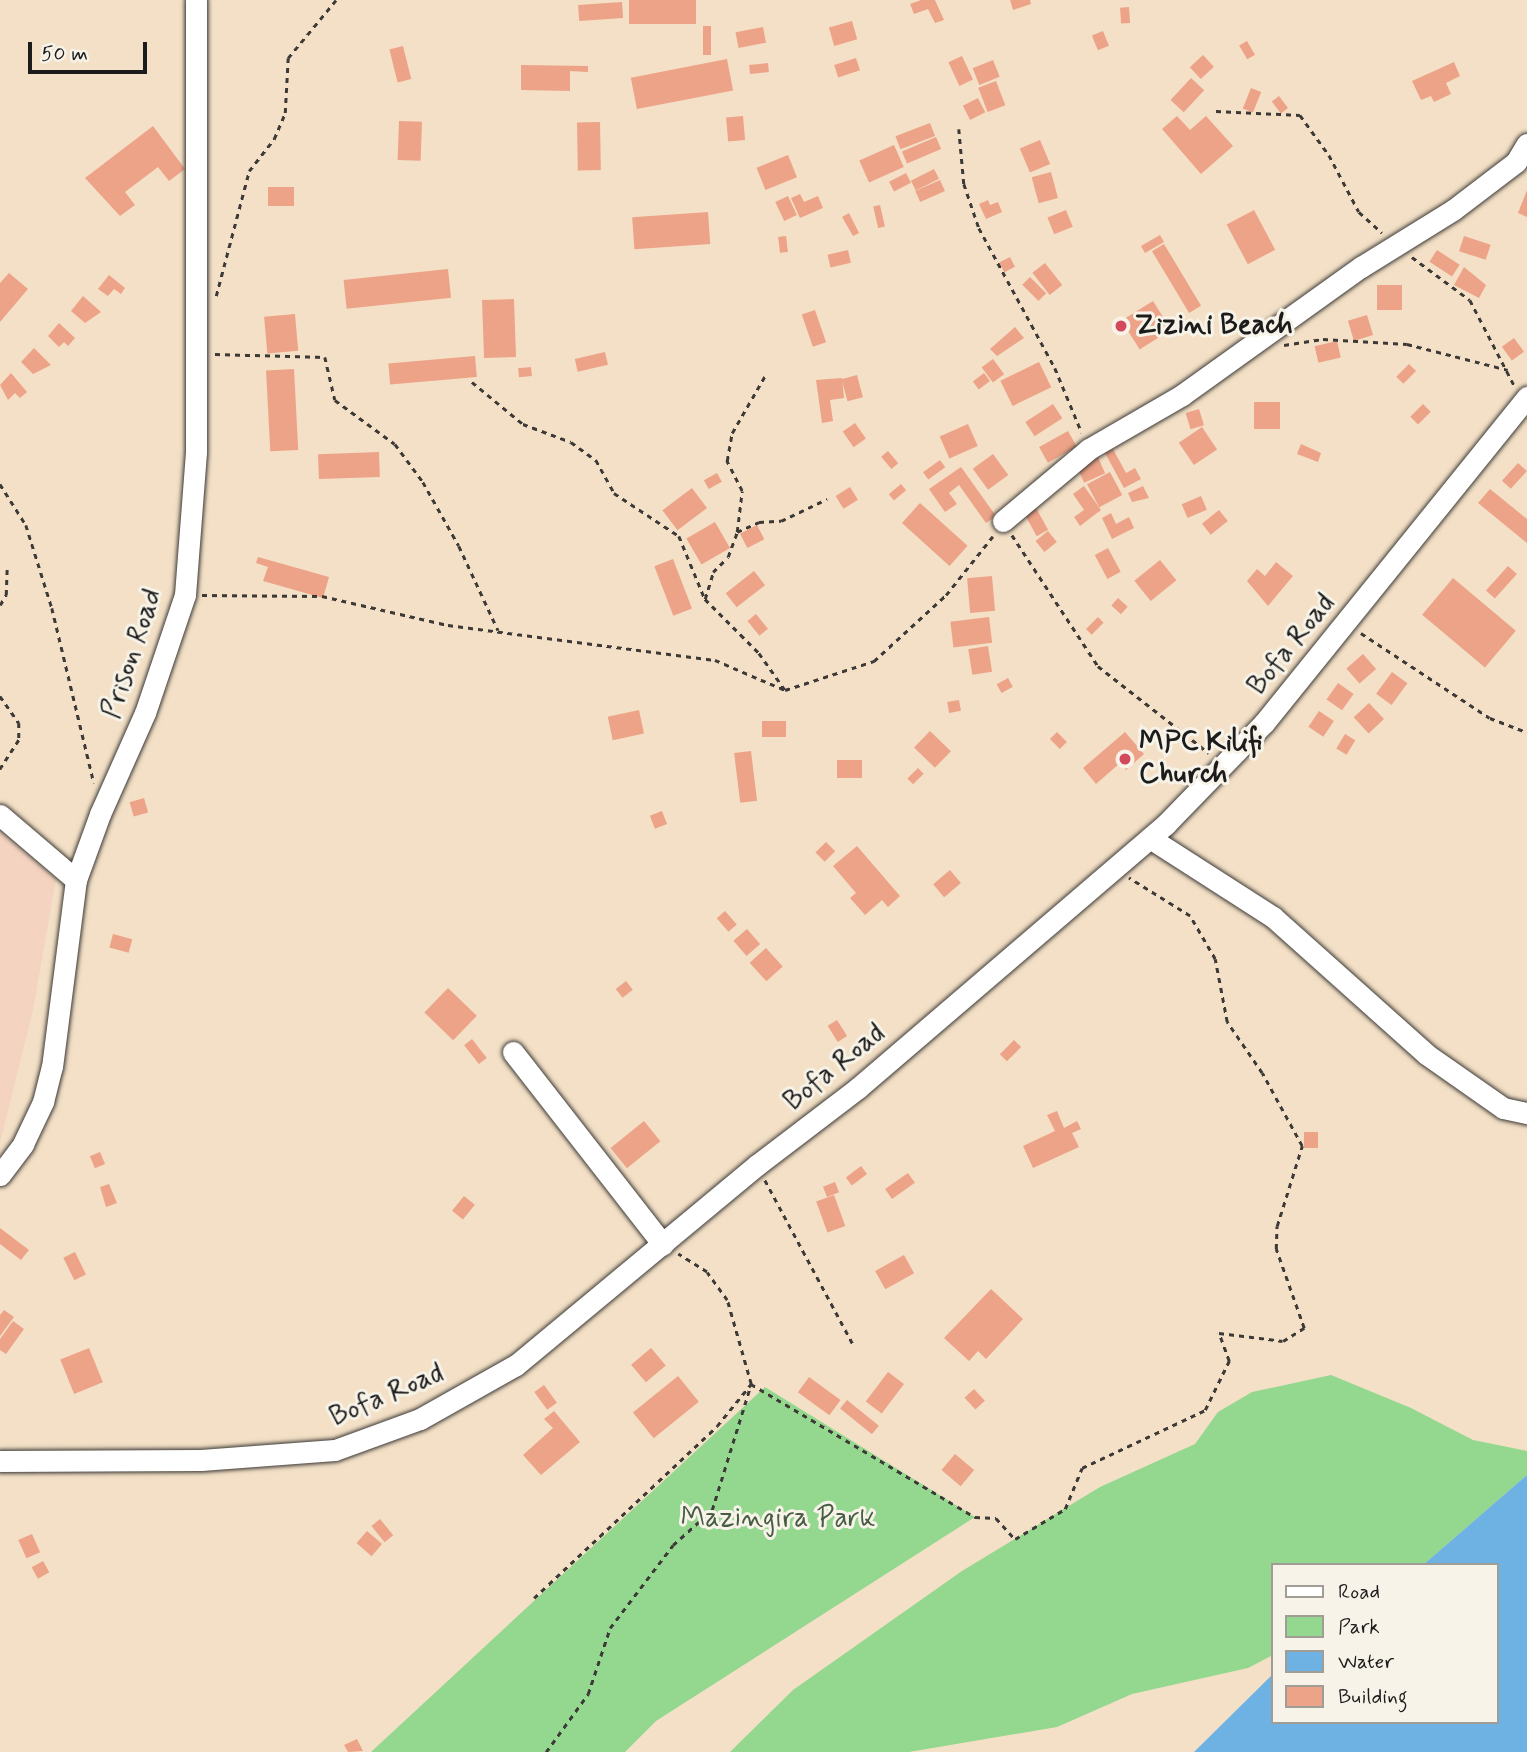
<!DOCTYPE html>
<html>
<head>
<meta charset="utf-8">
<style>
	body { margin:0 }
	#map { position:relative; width:1527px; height:1752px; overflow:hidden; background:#f3e0c6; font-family:Mynerve,sans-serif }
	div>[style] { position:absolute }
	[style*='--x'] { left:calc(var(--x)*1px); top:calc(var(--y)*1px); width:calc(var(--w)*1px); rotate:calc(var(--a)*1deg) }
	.built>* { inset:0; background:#f4d3c0 }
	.green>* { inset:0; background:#94d78f }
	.water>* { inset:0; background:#6db2e3 }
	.building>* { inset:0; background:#eda388; transform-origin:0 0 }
	.path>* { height:2.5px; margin-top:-1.25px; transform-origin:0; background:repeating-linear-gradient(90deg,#3c3936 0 5px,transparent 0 10px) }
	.roads { filter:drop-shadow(0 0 2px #3c3936) drop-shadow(0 0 2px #3c3936) }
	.minor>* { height:21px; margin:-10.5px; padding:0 10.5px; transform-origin:10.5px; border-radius:10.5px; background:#fff }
	.dots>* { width:19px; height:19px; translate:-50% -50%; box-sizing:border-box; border:4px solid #f7f3e8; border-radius:50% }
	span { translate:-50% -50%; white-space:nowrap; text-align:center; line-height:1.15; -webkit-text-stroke:6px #f7f3e8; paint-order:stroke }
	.poi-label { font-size:28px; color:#1c1c1c; font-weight:700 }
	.left { translate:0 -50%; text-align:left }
	.street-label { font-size:28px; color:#1c1c1c }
	.park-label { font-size:28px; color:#465d44 }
	.legend { position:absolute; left:1271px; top:1563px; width:228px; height:161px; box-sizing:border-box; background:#f7f3e8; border:2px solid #9f9d96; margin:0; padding:9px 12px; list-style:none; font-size:21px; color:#1c1c1c }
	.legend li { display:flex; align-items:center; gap:14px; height:35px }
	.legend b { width:35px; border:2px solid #9f9d96 }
	.scale { position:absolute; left:28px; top:42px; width:119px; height:32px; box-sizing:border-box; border:4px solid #1c1c1c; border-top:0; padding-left:9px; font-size:21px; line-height:24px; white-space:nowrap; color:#1c1c1c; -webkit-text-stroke:5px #f7f3e8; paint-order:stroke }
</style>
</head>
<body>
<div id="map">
	<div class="built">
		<div style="clip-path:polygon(0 833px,56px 879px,33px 1010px,0 1143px)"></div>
	</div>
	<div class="green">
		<div style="clip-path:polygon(1331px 1375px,1411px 1408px,1473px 1440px,1527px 1451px,1527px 1475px,1423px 1565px,1273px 1565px,1273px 1655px,1248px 1668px,1132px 1694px,1057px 1727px,909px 1752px,730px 1752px,793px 1690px,962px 1571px,1100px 1487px,1195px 1444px,1218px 1412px,1252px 1392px)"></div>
		<div style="clip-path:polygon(765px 1387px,975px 1517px,656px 1721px,625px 1752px,371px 1752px)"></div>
	</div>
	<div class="water">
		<div style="clip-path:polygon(1527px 1475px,1527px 1752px,1194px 1752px,1273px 1674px,1273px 1722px,1497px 1722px,1497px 1565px,1423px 1565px)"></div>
	</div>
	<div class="building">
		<div style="left:629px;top:0;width:67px;height:24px"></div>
		<div style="clip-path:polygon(921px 0,935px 0,944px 20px,935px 23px,928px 9px,914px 14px,910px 4px)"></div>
		<div style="clip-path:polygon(1010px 0,1030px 0,1031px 4px,1013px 10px)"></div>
		<div style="left:622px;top:2px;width:16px;height:44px;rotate:86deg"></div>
		<div style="left:1129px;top:7px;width:16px;height:9px;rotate:86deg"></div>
		<div style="left:852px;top:21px;width:19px;height:24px;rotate:74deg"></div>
		<div style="left:703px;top:26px;width:8px;height:29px"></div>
		<div style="left:763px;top:27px;width:16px;height:28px;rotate:79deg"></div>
		<div style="left:1103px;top:31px;width:16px;height:12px;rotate:68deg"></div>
		<div style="left:1247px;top:41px;width:16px;height:9px;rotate:60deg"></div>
		<div style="left:403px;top:46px;width:34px;height:14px;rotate:76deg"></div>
		<div style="left:1203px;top:55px;width:16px;height:18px;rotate:47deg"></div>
		<div style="left:962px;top:56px;width:26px;height:15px;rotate:65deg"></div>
		<div style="left:856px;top:58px;width:13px;height:23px;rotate:72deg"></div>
		<div style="left:727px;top:59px;width:32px;height:98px;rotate:79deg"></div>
		<div style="left:993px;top:60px;width:18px;height:22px;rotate:68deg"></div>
		<div style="clip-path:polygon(1454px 62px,1460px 76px,1446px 83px,1451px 94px,1434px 102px,1431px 96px,1421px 100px,1412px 81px)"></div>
		<div style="left:768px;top:63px;width:9px;height:19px;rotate:84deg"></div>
		<div style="clip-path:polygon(521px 65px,588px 66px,588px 72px,570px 71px,570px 91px,521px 90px)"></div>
		<div style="left:1191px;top:78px;width:18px;height:30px;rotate:43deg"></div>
		<div style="left:996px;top:81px;width:26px;height:19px;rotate:69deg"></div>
		<div style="left:1251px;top:88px;width:11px;height:22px;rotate:22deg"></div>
		<div style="left:1279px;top:96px;width:15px;height:9px;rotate:53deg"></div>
		<div style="left:978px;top:98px;width:16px;height:17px;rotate:63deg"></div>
		<div style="left:743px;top:116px;width:24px;height:17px;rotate:85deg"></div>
		<div style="clip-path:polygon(1177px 116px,1190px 130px,1206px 116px,1233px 146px,1201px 174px,1162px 129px)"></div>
		<div style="left:399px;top:121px;width:23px;height:39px;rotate:2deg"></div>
		<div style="left:600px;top:122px;width:48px;height:23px;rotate:89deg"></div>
		<div style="left:930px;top:123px;width:14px;height:37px;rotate:69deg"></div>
		<div style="clip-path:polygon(153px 126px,185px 169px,169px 181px,158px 167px,125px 192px,135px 205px,120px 216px,85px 178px)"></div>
		<div style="left:936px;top:137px;width:13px;height:37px;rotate:67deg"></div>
		<div style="left:1040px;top:140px;width:26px;height:22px;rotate:67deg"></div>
		<div style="left:894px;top:145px;width:24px;height:38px;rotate:66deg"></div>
		<div style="left:788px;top:155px;width:24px;height:34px;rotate:68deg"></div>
		<div style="left:934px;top:169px;width:11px;height:26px;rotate:63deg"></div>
		<div style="left:1051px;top:172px;width:27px;height:20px;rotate:75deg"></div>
		<div style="left:906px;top:173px;width:11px;height:19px;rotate:63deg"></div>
		<div style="left:940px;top:180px;width:12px;height:27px;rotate:66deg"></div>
		<div style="left:268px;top:187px;width:26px;height:19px"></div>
		<div style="clip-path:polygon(1527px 190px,1527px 217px,1518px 213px)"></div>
		<div style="clip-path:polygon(800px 194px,804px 202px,818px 196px,823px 208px,800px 218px,791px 198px)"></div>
		<div style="left:788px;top:196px;width:21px;height:14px;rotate:65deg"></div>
		<div style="clip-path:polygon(988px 200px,990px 205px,998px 202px,1002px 212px,986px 219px,979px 204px)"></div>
		<div style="left:880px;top:205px;width:22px;height:7px;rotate:77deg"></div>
		<div style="left:1066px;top:210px;width:18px;height:20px;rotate:68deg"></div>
		<div style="left:1254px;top:210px;width:45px;height:31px;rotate:62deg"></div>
		<div style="left:708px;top:212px;width:32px;height:76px;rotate:86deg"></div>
		<div style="clip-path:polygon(849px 213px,859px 233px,853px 236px,842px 217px)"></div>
		<div style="left:1160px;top:235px;width:8px;height:22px;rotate:60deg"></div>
		<div style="left:786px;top:236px;width:16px;height:8px;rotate:83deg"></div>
		<div style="left:1464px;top:236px;width:28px;height:16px;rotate:18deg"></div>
		<div style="left:1164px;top:244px;width:72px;height:14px;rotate:59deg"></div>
		<div style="left:848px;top:250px;width:13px;height:21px;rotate:77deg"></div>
		<div style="left:1437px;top:250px;width:27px;height:14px;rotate:33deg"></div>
		<div style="left:1010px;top:257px;width:11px;height:12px;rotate:63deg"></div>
		<div style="left:1045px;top:263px;width:28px;height:16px;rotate:52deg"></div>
		<div style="clip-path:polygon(1464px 267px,1486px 285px,1479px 298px,1454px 285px)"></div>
		<div style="left:448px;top:269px;width:29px;height:105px;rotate:84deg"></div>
		<div style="clip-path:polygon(9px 273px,28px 289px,0 322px,0 283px)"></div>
		<div style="clip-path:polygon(109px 275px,125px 288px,121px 294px,114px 289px,108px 296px,98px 289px)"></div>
		<div style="left:1030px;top:277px;width:23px;height:11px;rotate:45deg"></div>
		<div style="left:1377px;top:285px;width:25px;height:25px"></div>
		<div style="clip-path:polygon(83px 296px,101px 312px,85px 323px,71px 311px)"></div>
		<div style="left:514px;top:299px;width:58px;height:32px;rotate:88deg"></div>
		<div style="left:1153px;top:301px;width:34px;height:37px;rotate:58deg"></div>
		<div style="left:815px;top:310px;width:34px;height:14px;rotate:71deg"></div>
		<div style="left:295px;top:314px;width:37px;height:31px;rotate:85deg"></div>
		<div style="left:1367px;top:315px;width:21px;height:20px;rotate:73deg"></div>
		<div style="clip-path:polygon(59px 323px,75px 338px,68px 346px,64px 342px,59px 347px,48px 336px)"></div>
		<div style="clip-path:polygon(1015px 327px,1024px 338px,997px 356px,990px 349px)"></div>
		<div style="left:1514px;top:338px;width:17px;height:15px;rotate:54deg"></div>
		<div style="left:1337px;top:341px;width:17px;height:23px;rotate:77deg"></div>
		<div style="clip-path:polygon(34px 348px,51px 365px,33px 374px,21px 362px)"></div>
		<div style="left:605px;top:352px;width:13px;height:31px;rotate:77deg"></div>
		<div style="left:475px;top:356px;width:21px;height:87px;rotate:85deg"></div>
		<div style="left:993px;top:359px;width:19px;height:14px;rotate:54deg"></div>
		<div style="left:1039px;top:362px;width:28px;height:43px;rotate:64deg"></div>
		<div style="left:1409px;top:364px;width:10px;height:18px;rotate:45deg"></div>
		<div style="left:531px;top:367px;width:9px;height:13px;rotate:84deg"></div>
		<div style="left:294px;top:369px;width:81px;height:28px;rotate:87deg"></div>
		<div style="clip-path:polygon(11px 373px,27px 392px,20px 398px,15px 393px,8px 400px,0 385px)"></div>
		<div style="left:984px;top:373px;width:10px;height:14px;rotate:53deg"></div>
		<div style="left:857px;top:375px;width:23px;height:16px;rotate:75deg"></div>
		<div style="clip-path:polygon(842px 378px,844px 398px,830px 400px,833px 421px,822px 423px,816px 380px)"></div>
		<div style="left:1254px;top:402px;width:26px;height:27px"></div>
		<div style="left:1053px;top:404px;width:17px;height:33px;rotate:57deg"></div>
		<div style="left:1423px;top:404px;width:11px;height:18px;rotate:45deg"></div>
		<div style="left:1199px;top:409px;width:17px;height:14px;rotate:73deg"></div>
		<div style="left:855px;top:423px;width:19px;height:15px;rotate:55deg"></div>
		<div style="left:968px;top:424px;width:24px;height:31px;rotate:66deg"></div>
		<div style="left:1202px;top:427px;width:27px;height:28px;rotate:56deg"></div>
		<div style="left:1068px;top:431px;width:18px;height:33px;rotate:61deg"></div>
		<div style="clip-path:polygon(1301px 444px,1321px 453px,1318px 462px,1297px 454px)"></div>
		<div style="clip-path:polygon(1113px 449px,1126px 473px,1135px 468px,1141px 479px,1124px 488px,1105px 453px)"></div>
		<div style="left:888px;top:451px;width:16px;height:9px;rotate:50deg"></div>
		<div style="left:379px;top:452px;width:25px;height:61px;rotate:88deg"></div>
		<div style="left:993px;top:454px;width:26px;height:25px;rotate:54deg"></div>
		<div style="left:1097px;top:455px;width:20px;height:23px;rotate:66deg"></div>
		<div style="left:940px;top:460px;width:9px;height:21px;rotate:54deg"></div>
		<div style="left:1518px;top:463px;width:12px;height:24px;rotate:42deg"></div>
		<div style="clip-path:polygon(961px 467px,996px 516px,986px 523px,959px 485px,949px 493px,957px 504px,945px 512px,929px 489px)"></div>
		<div style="left:1110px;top:472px;width:26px;height:26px;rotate:62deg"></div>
		<div style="left:717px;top:473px;width:10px;height:15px;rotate:61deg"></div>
		<div style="left:901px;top:484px;width:8px;height:16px;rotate:50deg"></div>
		<div style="clip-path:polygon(1084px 486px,1101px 510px,1080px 526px,1074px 517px,1084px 510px,1073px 494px)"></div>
		<div style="clip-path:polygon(1143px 486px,1149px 498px,1132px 502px,1128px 493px)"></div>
		<div style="left:850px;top:487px;width:15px;height:17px;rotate:58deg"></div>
		<div style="left:692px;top:488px;width:25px;height:37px;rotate:53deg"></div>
		<div style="clip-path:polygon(1490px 489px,1527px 519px,1527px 543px,1478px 503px)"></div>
		<div style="left:1201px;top:496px;width:15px;height:21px;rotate:67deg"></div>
		<div style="left:920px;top:503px;width:64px;height:27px;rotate:42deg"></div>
		<div style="left:1036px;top:508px;width:25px;height:13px;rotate:61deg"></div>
		<div style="left:1219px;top:510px;width:14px;height:22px;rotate:51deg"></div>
		<div style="clip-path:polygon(1111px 513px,1116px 524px,1129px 517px,1134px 528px,1112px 539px,1102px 518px)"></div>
		<div style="left:715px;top:522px;width:30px;height:33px;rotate:60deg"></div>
		<div style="left:757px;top:525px;width:16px;height:19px;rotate:63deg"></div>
		<div style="left:1048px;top:531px;width:14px;height:16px;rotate:51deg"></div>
		<div style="left:1108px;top:548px;width:27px;height:15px;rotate:62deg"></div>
		<div style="clip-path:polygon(258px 557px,329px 577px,323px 598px,263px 581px,268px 567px,256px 563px)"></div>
		<div style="left:673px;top:559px;width:53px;height:20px;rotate:69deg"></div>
		<div style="left:1160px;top:560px;width:26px;height:33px;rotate:51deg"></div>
		<div style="clip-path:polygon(1276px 562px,1293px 576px,1268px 606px,1247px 581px,1257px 569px,1265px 576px)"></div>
		<div style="left:1508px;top:566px;width:12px;height:33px;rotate:42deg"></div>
		<div style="left:754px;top:571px;width:18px;height:36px;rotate:52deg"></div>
		<div style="left:992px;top:576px;width:35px;height:25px;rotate:85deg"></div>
		<div style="left:1453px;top:578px;width:82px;height:48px;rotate:40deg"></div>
		<div style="left:1118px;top:598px;width:13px;height:10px;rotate:42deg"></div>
		<div style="left:756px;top:614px;width:19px;height:11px;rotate:51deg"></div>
		<div style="left:989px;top:617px;width:26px;height:39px;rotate:83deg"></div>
		<div style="left:1098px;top:617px;width:8px;height:17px;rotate:45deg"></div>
		<div style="left:988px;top:646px;width:26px;height:20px;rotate:81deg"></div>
		<div style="left:1363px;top:654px;width:20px;height:22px;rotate:49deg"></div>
		<div style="left:1392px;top:672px;width:19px;height:27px;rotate:36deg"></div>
		<div style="left:1008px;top:678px;width:10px;height:13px;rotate:61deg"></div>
		<div style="left:1338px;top:683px;width:19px;height:20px;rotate:35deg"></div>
		<div style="left:959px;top:700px;width:11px;height:12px;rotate:80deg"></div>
		<div style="left:1369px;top:703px;width:22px;height:21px;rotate:47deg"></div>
		<div style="left:639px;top:710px;width:24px;height:32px;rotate:78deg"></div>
		<div style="left:1319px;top:711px;width:18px;height:19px;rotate:34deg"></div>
		<div style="left:762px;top:721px;width:24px;height:16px"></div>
		<div style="left:930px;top:731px;width:29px;height:23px;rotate:44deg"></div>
		<div style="left:1057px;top:732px;width:14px;height:10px;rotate:45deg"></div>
		<div style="clip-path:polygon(1125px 732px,1144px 754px,1126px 770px,1120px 763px,1096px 784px,1083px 768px)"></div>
		<div style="left:1345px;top:734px;width:12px;height:17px;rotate:31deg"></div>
		<div style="left:751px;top:751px;width:50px;height:17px;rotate:83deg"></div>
		<div style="left:837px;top:760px;width:25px;height:18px"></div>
		<div style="left:918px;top:768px;width:8px;height:15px;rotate:45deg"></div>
		<div style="left:144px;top:798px;width:15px;height:15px;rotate:74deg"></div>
		<div style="left:662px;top:811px;width:14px;height:13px;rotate:69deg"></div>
		<div style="left:826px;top:842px;width:13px;height:15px;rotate:45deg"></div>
		<div style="clip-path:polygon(857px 846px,900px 896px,888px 907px,882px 900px,865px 915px,850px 898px,856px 893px,833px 866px)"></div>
		<div style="left:950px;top:870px;width:17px;height:22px;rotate:50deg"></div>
		<div style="left:725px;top:911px;width:18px;height:11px;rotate:49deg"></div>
		<div style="left:747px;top:929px;width:20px;height:18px;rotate:49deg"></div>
		<div style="left:113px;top:934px;width:20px;height:14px;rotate:15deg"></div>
		<div style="left:766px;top:948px;width:25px;height:22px;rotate:48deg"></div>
		<div style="left:626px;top:981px;width:11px;height:13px;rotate:52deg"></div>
		<div style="left:448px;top:988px;width:40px;height:34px;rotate:44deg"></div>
		<div style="left:837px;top:1020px;width:19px;height:11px;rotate:58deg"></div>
		<div style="left:472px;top:1039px;width:24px;height:10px;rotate:52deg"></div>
		<div style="left:1014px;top:1040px;width:10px;height:20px;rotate:45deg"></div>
		<div style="clip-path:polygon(1057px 1111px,1064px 1128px,1077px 1121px,1081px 1129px,1072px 1133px,1079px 1147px,1033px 1168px,1023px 1146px,1055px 1131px,1047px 1115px)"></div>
		<div style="left:644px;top:1121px;width:26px;height:43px;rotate:51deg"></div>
		<div style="left:1304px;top:1132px;width:14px;height:16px"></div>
		<div style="left:100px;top:1152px;width:13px;height:11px;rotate:67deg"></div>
		<div style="left:861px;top:1166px;width:10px;height:19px;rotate:53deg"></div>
		<div style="left:908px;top:1173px;width:12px;height:28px;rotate:55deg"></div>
		<div style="left:835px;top:1182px;width:11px;height:13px;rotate:68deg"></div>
		<div style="clip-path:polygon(109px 1184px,117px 1203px,106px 1207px,100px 1187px)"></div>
		<div style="left:834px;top:1195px;width:33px;height:19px;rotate:70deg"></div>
		<div style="left:464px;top:1196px;width:14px;height:19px;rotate:39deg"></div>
		<div style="clip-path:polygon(0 1228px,29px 1250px,21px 1260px,0 1244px)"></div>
		<div style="left:75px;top:1252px;width:25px;height:13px;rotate:64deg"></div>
		<div style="left:904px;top:1255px;width:21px;height:33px;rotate:61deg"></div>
		<div style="clip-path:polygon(991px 1289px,1023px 1319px,986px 1359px,978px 1351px,969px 1361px,944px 1338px)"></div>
		<div style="clip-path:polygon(4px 1310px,14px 1317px,0 1336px,0 1315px)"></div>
		<div style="clip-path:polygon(13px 1321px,24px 1329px,6px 1354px,0 1350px,0 1339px)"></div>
		<div style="left:89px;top:1348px;width:37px;height:31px;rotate:68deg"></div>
		<div style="left:651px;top:1348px;width:23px;height:26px;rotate:50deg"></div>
		<div style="left:888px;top:1372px;width:20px;height:37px;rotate:37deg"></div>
		<div style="left:678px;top:1376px;width:33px;height:58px;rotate:51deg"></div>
		<div style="left:809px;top:1377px;width:39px;height:19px;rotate:36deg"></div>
		<div style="left:544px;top:1385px;width:22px;height:12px;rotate:54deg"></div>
		<div style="left:974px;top:1389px;width:16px;height:13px;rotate:47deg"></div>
		<div style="left:847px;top:1400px;width:41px;height:11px;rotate:39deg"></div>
		<div style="clip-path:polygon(554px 1411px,580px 1442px,541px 1475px,523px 1455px,553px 1428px,544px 1419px)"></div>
		<div style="left:955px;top:1454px;width:25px;height:21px;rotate:40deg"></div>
		<div style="left:380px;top:1519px;width:21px;height:11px;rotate:51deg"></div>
		<div style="left:367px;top:1531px;width:20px;height:16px;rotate:41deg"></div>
		<div style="left:32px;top:1534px;width:20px;height:15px;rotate:66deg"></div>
		<div style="left:43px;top:1561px;width:13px;height:13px;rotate:61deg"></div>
		<div style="clip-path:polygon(357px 1739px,363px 1751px,348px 1752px,344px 1745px)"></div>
	</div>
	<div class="path">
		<div style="--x:1216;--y:111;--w:84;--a:2.7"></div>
		<div style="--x:1300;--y:115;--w:49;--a:54.1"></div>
		<div style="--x:1329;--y:155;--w:64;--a:62.2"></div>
		<div style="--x:1359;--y:212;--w:31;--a:42"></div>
		<div style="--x:959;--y:129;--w:55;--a:84.8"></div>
		<div style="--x:964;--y:184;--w:46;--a:71.2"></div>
		<div style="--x:979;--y:228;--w:159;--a:61.5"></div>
		<div style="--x:1055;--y:368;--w:70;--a:67.4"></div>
		<div style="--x:1412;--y:257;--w:72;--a:36.6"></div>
		<div style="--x:1470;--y:300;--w:96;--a:62.6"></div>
		<div style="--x:216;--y:296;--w:129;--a:-75.2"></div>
		<div style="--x:249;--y:171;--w:41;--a:-52"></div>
		<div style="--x:274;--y:139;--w:28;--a:-67"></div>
		<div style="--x:285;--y:113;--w:55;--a:-86.9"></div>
		<div style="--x:288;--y:58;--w:75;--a:-50.4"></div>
		<div style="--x:1284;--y:345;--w:39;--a:-9"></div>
		<div style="--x:1323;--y:339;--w:84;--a:3.4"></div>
		<div style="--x:1407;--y:344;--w:104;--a:14.4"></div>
		<div style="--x:215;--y:354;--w:110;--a:1.6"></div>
		<div style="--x:325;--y:357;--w:44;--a:76.9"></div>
		<div style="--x:335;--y:400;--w:74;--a:36.3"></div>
		<div style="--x:395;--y:444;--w:47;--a:53.6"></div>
		<div style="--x:423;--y:482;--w:73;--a:60.6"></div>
		<div style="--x:459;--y:546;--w:93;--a:65.1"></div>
		<div style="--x:472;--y:382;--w:66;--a:39.5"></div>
		<div style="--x:523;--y:424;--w:51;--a:20.6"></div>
		<div style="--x:571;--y:442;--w:31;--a:36"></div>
		<div style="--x:596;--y:460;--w:38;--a:61"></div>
		<div style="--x:614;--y:493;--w:78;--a:33.5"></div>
		<div style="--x:679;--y:536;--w:68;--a:67.6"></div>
		<div style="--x:705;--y:599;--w:76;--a:45"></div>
		<div style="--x:759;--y:653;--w:45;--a:54.9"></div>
		<div style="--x:0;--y:484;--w:49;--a:57.6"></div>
		<div style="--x:26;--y:525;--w:87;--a:72.6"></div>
		<div style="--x:52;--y:608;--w:180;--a:76.5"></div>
		<div style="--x:737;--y:532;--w:24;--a:-24"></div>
		<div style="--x:759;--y:522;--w:22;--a:-3"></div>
		<div style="--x:781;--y:521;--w:51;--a:-25.6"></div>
		<div style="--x:1012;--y:535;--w:157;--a:56.7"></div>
		<div style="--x:1098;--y:666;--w:141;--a:38.1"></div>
		<div style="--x:202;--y:595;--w:120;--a:0.5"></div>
		<div style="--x:322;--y:596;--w:129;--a:13"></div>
		<div style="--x:448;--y:625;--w:269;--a:7.5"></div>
		<div style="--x:715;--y:660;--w:76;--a:23.2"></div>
		<div style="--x:785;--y:690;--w:94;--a:-18"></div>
		<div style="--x:874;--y:661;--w:98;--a:-42.5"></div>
		<div style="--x:946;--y:595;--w:75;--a:-51.5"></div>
		<div style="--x:705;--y:599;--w:28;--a:-73"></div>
		<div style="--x:713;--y:572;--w:21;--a:-45"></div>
		<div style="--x:728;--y:557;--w:27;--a:-70"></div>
		<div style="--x:737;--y:532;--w:41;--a:-83"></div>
		<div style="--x:742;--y:491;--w:34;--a:-117"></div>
		<div style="--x:727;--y:461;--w:28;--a:-80"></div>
		<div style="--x:732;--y:433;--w:68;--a:-60"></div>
		<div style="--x:0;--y:605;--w:12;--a:-59"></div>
		<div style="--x:6;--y:595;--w:29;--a:-88"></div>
		<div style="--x:1361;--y:633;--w:154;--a:33.4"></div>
		<div style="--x:1490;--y:718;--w:40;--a:21"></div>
		<div style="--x:0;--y:696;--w:33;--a:55"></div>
		<div style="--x:19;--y:723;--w:17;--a:90"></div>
		<div style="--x:19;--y:740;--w:35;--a:123"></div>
		<div style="--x:765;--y:1180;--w:186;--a:61.8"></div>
		<div style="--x:534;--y:1598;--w:251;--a:-43.2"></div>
		<div style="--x:717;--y:1426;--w:54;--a:-51"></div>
		<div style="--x:751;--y:1384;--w:87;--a:-105.9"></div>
		<div style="--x:727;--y:1300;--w:34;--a:-126"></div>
		<div style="--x:707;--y:1272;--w:34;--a:-148"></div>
		<div style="--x:546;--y:1752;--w:72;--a:-54.1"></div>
		<div style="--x:588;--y:1694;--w:70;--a:-71.6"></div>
		<div style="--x:610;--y:1628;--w:104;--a:-52.8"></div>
		<div style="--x:673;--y:1545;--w:52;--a:-41.9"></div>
		<div style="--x:712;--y:1510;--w:132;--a:-72.8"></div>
		<div style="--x:751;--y:1384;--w:261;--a:30.7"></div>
		<div style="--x:975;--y:1517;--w:21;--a:3"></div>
		<div style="--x:996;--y:1518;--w:28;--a:48"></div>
		<div style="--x:1015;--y:1539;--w:58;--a:-31"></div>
		<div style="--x:1065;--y:1509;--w:44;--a:-67.5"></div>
		<div style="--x:1082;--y:1468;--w:136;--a:-25.2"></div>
		<div style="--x:1205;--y:1410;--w:55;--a:-63.9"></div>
		<div style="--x:1229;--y:1361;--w:30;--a:-110"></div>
		<div style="--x:1219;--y:1333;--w:64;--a:7.1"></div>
		<div style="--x:1283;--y:1341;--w:25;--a:-32"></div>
		<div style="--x:1304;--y:1328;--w:84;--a:-109.5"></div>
		<div style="--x:1276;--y:1249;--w:23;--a:-88"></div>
		<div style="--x:1277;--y:1226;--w:84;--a:-72.6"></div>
		<div style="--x:1302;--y:1146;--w:83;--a:-118.7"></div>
		<div style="--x:1262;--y:1073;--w:62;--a:-124.5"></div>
		<div style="--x:1227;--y:1022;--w:64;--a:-100.8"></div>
		<div style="--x:1215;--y:959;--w:50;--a:-120.2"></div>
		<div style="--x:1190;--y:916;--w:72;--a:-148.1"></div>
	</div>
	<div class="roads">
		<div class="minor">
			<div style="--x:1003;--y:521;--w:112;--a:-39.9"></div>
			<div style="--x:1089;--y:449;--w:108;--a:-30.1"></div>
			<div style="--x:1182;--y:395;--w:220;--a:-35.6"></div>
			<div style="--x:1361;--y:267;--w:108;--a:-31.8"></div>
			<div style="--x:1453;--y:210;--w:79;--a:-37.3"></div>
			<div style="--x:1516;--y:162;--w:21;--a:-59"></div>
			<div style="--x:0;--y:815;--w:100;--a:40.5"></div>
			<div style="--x:1150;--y:838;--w:146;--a:32.7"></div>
			<div style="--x:1273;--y:917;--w:205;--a:41.8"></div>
			<div style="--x:1426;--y:1054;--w:94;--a:35"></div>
			<div style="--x:1503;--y:1108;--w:25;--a:12"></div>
			<div style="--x:513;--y:1052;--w:244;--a:52.1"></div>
			<div style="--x:0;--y:1175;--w:39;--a:-53"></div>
			<div style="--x:23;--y:1144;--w:47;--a:-64.5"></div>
			<div style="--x:43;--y:1102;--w:36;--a:-76"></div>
			<div style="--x:52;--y:1067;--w:189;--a:-82.7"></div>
			<div style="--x:76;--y:880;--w:70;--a:-70"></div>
			<div style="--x:100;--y:814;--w:111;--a:-66"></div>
			<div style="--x:145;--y:713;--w:125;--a:-71.3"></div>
			<div style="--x:185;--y:595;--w:143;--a:-85.6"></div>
			<div style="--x:196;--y:452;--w:452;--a:-90"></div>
			<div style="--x:0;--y:1461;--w:201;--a:-0.3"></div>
			<div style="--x:201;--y:1460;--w:134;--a:-4.3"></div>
			<div style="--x:335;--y:1450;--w:90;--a:-20"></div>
			<div style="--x:420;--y:1419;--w:110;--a:-29.4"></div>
			<div style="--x:516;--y:1365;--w:313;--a:-39.7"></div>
			<div style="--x:757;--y:1165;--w:127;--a:-37.3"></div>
			<div style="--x:858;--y:1088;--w:406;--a:-40.6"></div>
			<div style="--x:1166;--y:824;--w:141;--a:-45.9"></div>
			<div style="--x:1264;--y:723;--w:419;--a:-51.1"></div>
		</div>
	</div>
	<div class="dots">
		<div style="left:1121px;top:326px;background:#d1495b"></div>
		<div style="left:1125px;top:759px;background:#d1495b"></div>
	</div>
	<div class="poi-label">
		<span class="left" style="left:1135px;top:326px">Zizini Beach</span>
		<span class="left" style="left:1139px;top:759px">MPC Kilifi<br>Church</span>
	</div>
	<div class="street-label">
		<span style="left:1292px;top:645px;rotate:-51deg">Bofa Road</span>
		<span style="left:133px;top:654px;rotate:-71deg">Prison Road</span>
		<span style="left:835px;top:1068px;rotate:-39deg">Bofa Road</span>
		<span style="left:387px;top:1396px;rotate:-23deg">Bofa Road</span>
	</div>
	<div class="park-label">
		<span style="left:778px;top:1519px">Mazingira Park</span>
	</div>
	<ul class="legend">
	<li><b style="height:9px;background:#fff"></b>Road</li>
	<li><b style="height:19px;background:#94d78f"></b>Park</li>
	<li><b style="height:19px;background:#6db2e3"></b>Water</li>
	<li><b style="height:19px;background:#eda388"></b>Building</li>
	</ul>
	<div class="scale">50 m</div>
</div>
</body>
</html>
